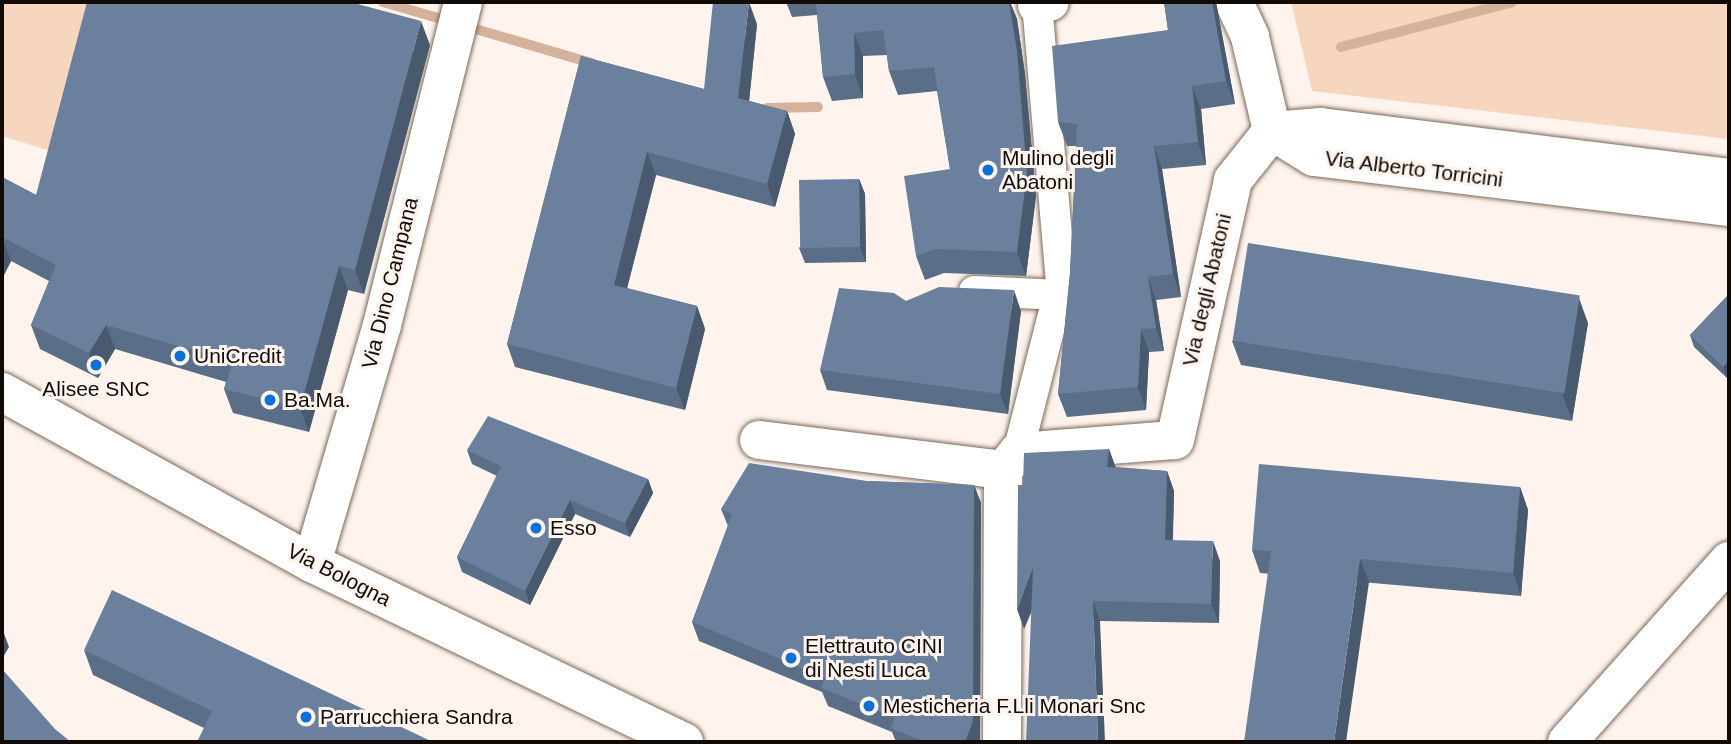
<!DOCTYPE html>
<html>
<head>
<meta charset="utf-8">
<style>
	body { margin:0 }
	#map { position:relative; width:1731px; height:744px; overflow:hidden; background:#fef4ed; font-family:Arial,sans-serif }
	div>[style] { position:absolute }
	[style*='--x'] { left:calc(var(--x)*1px); top:calc(var(--y)*1px); width:calc(var(--w)*1px); rotate:calc(var(--a)*1deg) }
	.green>* { inset:0; background:#f6d6bf }
	.stream>* { height:10px; margin:-5px; padding:0 5px; transform-origin:5px; border-radius:5px; background:#d4b39a }
	.roads { filter:drop-shadow(0 0 2px #7c6757) drop-shadow(0 0 2px #7c6757) }
	.pedestrian>* { height:30px; margin:-15px; padding:0 15px; transform-origin:15px; border-radius:15px; background:#fff }
	.minor>* { height:38px; margin:-19px; padding:0 19px; transform-origin:19px; border-radius:19px; background:#fff }
	.tertiary>* { height:38px; margin:-19px; padding:0 19px; transform-origin:19px; border-radius:19px; background:#fff }
	.secondary>* { height:38px; margin:-19px; padding:0 19px; transform-origin:19px; border-radius:19px; background:#fff }
	.wall>* { inset:0; background:#5b6e87 }
	.shaded-wall>* { inset:0; background:#4a5a6e }
	.building>* { inset:0; background:#6a809d; transform-origin:0 0 }
	.dots>* { width:19px; height:19px; translate:-50% -50%; box-sizing:border-box; border:4px solid #fef4ed; border-radius:50% }
	span { translate:-50% -50%; white-space:nowrap; text-align:center; line-height:1.15; -webkit-text-stroke:6px #fef4ed; paint-order:stroke }
	.poi-label { font-size:21px; color:#120a05 }
	.left { translate:0 -50%; text-align:left }
	.street-label { font-size:21px; color:#120a05 }
	.frame { position:absolute; inset:0; border:4px solid #120a05; pointer-events:none }
</style>
</head>
<body>
<div id="map">
	<div class="green">
		<div style="clip-path:polygon(2px 2px,88px 2px,57px 153px,2px 136px)"></div>
		<div style="clip-path:polygon(1291px 2px,1729px 2px,1729px 139px,1312px 91px)"></div>
	</div>
	<div class="stream">
		<div style="--x:383;--y:2;--w:218;--a:16.3"></div>
		<div style="--x:1341;--y:47;--w:177;--a:-14.7"></div>
		<div style="--x:767;--y:108;--w:51;--a:-1.1"></div>
	</div>
	<div class="roads">
		<div class="pedestrian">
			<div style="--x:974;--y:291;--w:87;--a:2.6"></div>
			<div style="--x:1018;--y:452;--w:174;--a:-75.7"></div>
			<div style="--x:1061;--y:283;--w:279;--a:-94.9"></div>
		</div>
		<div class="minor">
			<div style="--x:1234;--y:2;--w:38;--a:65"></div>
			<div style="--x:1250;--y:37;--w:97;--a:76.8"></div>
			<div style="--x:1037;--y:5;--w:13;--a:-13"></div>
			<div style="--x:1272;--y:131;--w:49;--a:31.8"></div>
			<div style="--x:1314;--y:157;--w:418;--a:6.9"></div>
			<div style="--x:1272;--y:131;--w:49;--a:-4.7"></div>
			<div style="--x:1321;--y:127;--w:411;--a:7.1"></div>
			<div style="--x:759;--y:440;--w:246;--a:7"></div>
			<div style="--x:312;--y:563;--w:248;--a:-73.6"></div>
			<div style="--x:382;--y:325;--w:333;--a:-75.9"></div>
			<div style="--x:1002;--y:742;--w:272;--a:-89.8"></div>
			<div style="--x:1003;--y:470;--w:23;--a:-50"></div>
			<div style="--x:1018;--y:452;--w:157;--a:-4.4"></div>
			<div style="--x:1175;--y:440;--w:266;--a:-77.4"></div>
			<div style="--x:1233;--y:180;--w:63;--a:-51.5"></div>
		</div>
		<div class="tertiary">
			<div style="--x:2;--y:392;--w:354;--a:28.9"></div>
			<div style="--x:312;--y:563;--w:413;--a:25.7"></div>
		</div>
		<div class="secondary">
			<div style="--x:1567;--y:742;--w:243;--a:-48.2"></div>
		</div>
	</div>
	<div class="wall">
		<div style="clip-path:polygon(786px 2px,1010px 2px,1017px 19px,1025px 74px,1036px 196px,1026px 276px,944px 273px,925px 280px,916px 256px,950px 169px,937px 91px,898px 95px,889px 71px,887px 55px,863px 56px,863px 98px,832px 101px,823px 77px,817px 15px,792px 17px)"></div>
		<div style="clip-path:polygon(1164px 2px,1216px 2px,1235px 104px,1201px 109px,1206px 165px,1162px 169px,1181px 297px,1156px 300px,1164px 351px,1149px 352px,1146px 410px,1067px 417px,1058px 394px,1070px 273px,1076px 146px,1067px 146px,1058px 122px,1168px 30px)"></div>
		<div style="clip-path:polygon(757px 24px,749px 101px,787px 111px,795px 134px,775px 207px,656px 175px,627px 288px,697px 306px,705px 329px,685px 410px,515px 367px,507px 344px,581px 56px,704px 89px)"></div>
		<div style="clip-path:polygon(430px 45px,364px 294px,348px 290px,309px 432px,233px 413px,224px 389px,226px 382px,115px 349px,98px 378px,40px 349px,31px 325px,49px 281px,11px 261px,2px 279px,2px 177px,36px 195px)"></div>
		<div style="clip-path:polygon(859px 179px,865px 194px,866px 262px,805px 263px,799px 248px)"></div>
		<div style="clip-path:polygon(1729px 294px,1729px 376px,1727px 378px,1694px 347px,1690px 335px)"></div>
		<div style="clip-path:polygon(906px 301px,1021px 311px,1008px 414px,827px 390px,820px 370px)"></div>
		<div style="clip-path:polygon(1588px 323px,1572px 421px,1241px 365px,1232px 341px)"></div>
		<div style="clip-path:polygon(1109px 449px,1115px 467px,1167px 471px,1174px 491px,1173px 540px,1220px 561px,1219px 623px,1100px 621px,1032px 611px,1024px 629px,1023px 485px)"></div>
		<div style="clip-path:polygon(467px 450px,648px 479px,653px 493px,630px 537px,575px 514px,530px 605px,462px 572px,457px 557px,497px 476px,472px 464px)"></div>
		<div style="clip-path:polygon(867px 481px,974px 485px,981px 503px,980px 740px,979px 742px,896px 742px,892px 732px,828px 706px,822px 692px,699px 641px,692px 622px,728px 526px,721px 509px)"></div>
		<div style="clip-path:polygon(1520px 487px,1528px 510px,1521px 596px,1260px 573px,1252px 550px)"></div>
		<div style="clip-path:polygon(84px 650px,433px 742px,204px 728px,93px 675px)"></div>
	</div>
	<div class="shaded-wall">
		<div style="clip-path:polygon(749px 2px,757px 24px,747px 121px,738px 98px)"></div>
		<div style="clip-path:polygon(1009px 2px,1010px 2px,1017px 19px,1025px 74px,1036px 196px,1026px 276px,1017px 252px)"></div>
		<div style="clip-path:polygon(1212px 2px,1216px 2px,1235px 104px,1226px 81px)"></div>
		<div style="clip-path:polygon(421px 21px,430px 45px,364px 294px,355px 270px)"></div>
		<div style="clip-path:polygon(854px 33px,863px 56px,863px 98px,855px 74px)"></div>
		<div style="clip-path:polygon(1192px 86px,1201px 109px,1206px 165px,1198px 142px)"></div>
		<div style="clip-path:polygon(787px 111px,795px 134px,775px 207px,767px 184px)"></div>
		<div style="clip-path:polygon(1154px 146px,1162px 169px,1181px 297px,1173px 274px)"></div>
		<div style="clip-path:polygon(647px 152px,656px 175px,622px 308px,614px 285px)"></div>
		<div style="clip-path:polygon(859px 179px,865px 194px,866px 262px,860px 247px)"></div>
		<div style="clip-path:polygon(2px 237px,11px 261px,2px 279px)"></div>
		<div style="clip-path:polygon(339px 266px,348px 290px,309px 432px,300px 408px)"></div>
		<div style="clip-path:polygon(1148px 277px,1156px 300px,1164px 351px,1156px 328px)"></div>
		<div style="clip-path:polygon(1014px 290px,1021px 311px,1008px 414px,1000px 394px)"></div>
		<div style="clip-path:polygon(1579px 298px,1588px 323px,1572px 421px,1563px 396px)"></div>
		<div style="clip-path:polygon(697px 306px,705px 329px,685px 410px,676px 388px)"></div>
		<div style="clip-path:polygon(106px 325px,115px 349px,98px 378px,89px 353px)"></div>
		<div style="clip-path:polygon(1141px 329px,1149px 352px,1146px 410px,1138px 387px)"></div>
		<div style="clip-path:polygon(1729px 361px,1729px 376px,1727px 378px,1723px 367px)"></div>
		<div style="clip-path:polygon(1109px 449px,1116px 468px,1107px 467px)"></div>
		<div style="clip-path:polygon(1167px 471px,1174px 491px,1172px 559px,1165px 540px)"></div>
		<div style="clip-path:polygon(648px 479px,653px 493px,630px 537px,625px 523px)"></div>
		<div style="clip-path:polygon(974px 485px,981px 503px,980px 740px,979px 742px,965px 742px)"></div>
		<div style="clip-path:polygon(1520px 487px,1528px 510px,1521px 596px,1513px 573px)"></div>
		<div style="clip-path:polygon(570px 500px,575px 514px,530px 605px,525px 591px)"></div>
		<div style="clip-path:polygon(1213px 541px,1220px 561px,1219px 623px,1211px 604px)"></div>
		<div style="clip-path:polygon(1360px 559px,1369px 582px,1346px 742px,1334px 742px)"></div>
		<div style="clip-path:polygon(1033px 568px,1040px 588px,1024px 629px,1017px 609px)"></div>
		<div style="clip-path:polygon(1093px 601px,1100px 621px,1105px 742px,1098px 742px)"></div>
		<div style="clip-path:polygon(2px 628px,9px 647px,2px 659px)"></div>
	</div>
	<div class="building">
		<div style="clip-path:polygon(87px 2px,350px 2px,421px 21px,355px 270px,339px 266px,300px 408px,224px 389px,233px 362px,106px 325px,89px 353px,31px 325px,56px 265px,2px 237px,2px 238px,2px 177px,36px 195px)"></div>
		<div style="clip-path:polygon(713px 2px,749px 2px,738px 98px,787px 111px,767px 184px,647px 152px,614px 285px,697px 306px,676px 388px,507px 344px,581px 56px,704px 89px)"></div>
		<div style="clip-path:polygon(816px 2px,1009px 2px,1017px 51px,1027px 173px,1017px 252px,935px 249px,916px 256px,904px 176px,950px 169px,934px 67px,889px 71px,883px 30px,854px 33px,855px 74px,823px 77px)"></div>
		<div style="clip-path:polygon(1164px 2px,1212px 2px,1226px 81px,1192px 86px,1198px 142px,1154px 146px,1173px 274px,1148px 277px,1156px 328px,1141px 329px,1138px 387px,1058px 394px,1070px 273px,1077px 124px,1058px 122px,1052px 46px,1168px 30px)"></div>
		<div style="left:859px;top:179px;width:68px;height:60px;rotate:89deg"></div>
		<div style="left:1248px;top:243px;width:336px;height:99px;rotate:9deg"></div>
		<div style="clip-path:polygon(939px 287px,1014px 290px,1000px 394px,820px 370px,839px 288px,894px 293px,906px 301px)"></div>
		<div style="clip-path:polygon(1729px 294px,1729px 361px,1723px 367px,1690px 335px)"></div>
		<div style="clip-path:polygon(488px 416px,648px 479px,625px 523px,570px 500px,525px 591px,457px 557px,501px 466px,467px 450px)"></div>
		<div style="clip-path:polygon(1109px 449px,1107px 467px,1167px 471px,1165px 540px,1213px 541px,1211px 604px,1093px 601px,1098px 742px,1026px 742px,1033px 568px,1017px 609px,1018px 485px,1023px 485px,1024px 453px)"></div>
		<div style="clip-path:polygon(749px 463px,867px 481px,974px 485px,973px 721px,965px 742px,925px 742px,891px 728px,895px 718px,821px 688px,825px 678px,692px 622px,732px 514px,721px 509px)"></div>
		<div style="clip-path:polygon(1259px 464px,1520px 487px,1513px 573px,1360px 559px,1334px 742px,1244px 742px,1271px 551px,1252px 550px)"></div>
		<div style="clip-path:polygon(112px 590px,433px 742px,197px 742px,212px 711px,84px 650px)"></div>
		<div style="clip-path:polygon(2px 669px,55px 729px,71px 742px,2px 742px)"></div>
	</div>
	<div class="dots">
		<div style="left:988px;top:170px;background:#0d70d9"></div>
		<div style="left:180px;top:356px;background:#0d70d9"></div>
		<div style="left:96px;top:365px;background:#0d70d9"></div>
		<div style="left:270px;top:400px;background:#0d70d9"></div>
		<div style="left:536px;top:528px;background:#0d70d9"></div>
		<div style="left:791px;top:658px;background:#0d70d9"></div>
		<div style="left:869px;top:706px;background:#0d70d9"></div>
		<div style="left:306px;top:717px;background:#0d70d9"></div>
	</div>
	<div class="poi-label">
		<span class="left" style="left:1002px;top:170px">Mulino degli<br>Abatoni</span>
		<span class="left" style="left:194px;top:356px">UniCredit</span>
		<span style="left:96px;top:389px">Alisee SNC</span>
		<span class="left" style="left:284px;top:400px">Ba.Ma.</span>
		<span class="left" style="left:550px;top:528px">Esso</span>
		<span class="left" style="left:805px;top:658px">Elettrauto CINI<br>di Nesti Luca</span>
		<span class="left" style="left:883px;top:706px">Mesticheria F.Lli Monari Snc</span>
		<span class="left" style="left:320px;top:717px">Parrucchiera Sandra</span>
	</div>
	<div class="street-label">
		<span style="left:1414px;top:169px;rotate:7deg">Via Alberto Torricini</span>
		<span style="left:390px;top:283px;rotate:-76deg">Via Dino Campana</span>
		<span style="left:1207px;top:290px;rotate:-77deg">Via degli Abatoni</span>
		<span style="left:339px;top:575px;rotate:27deg">Via Bologna</span>
	</div>
	<div class="frame"></div>
</div>
</body>
</html>
